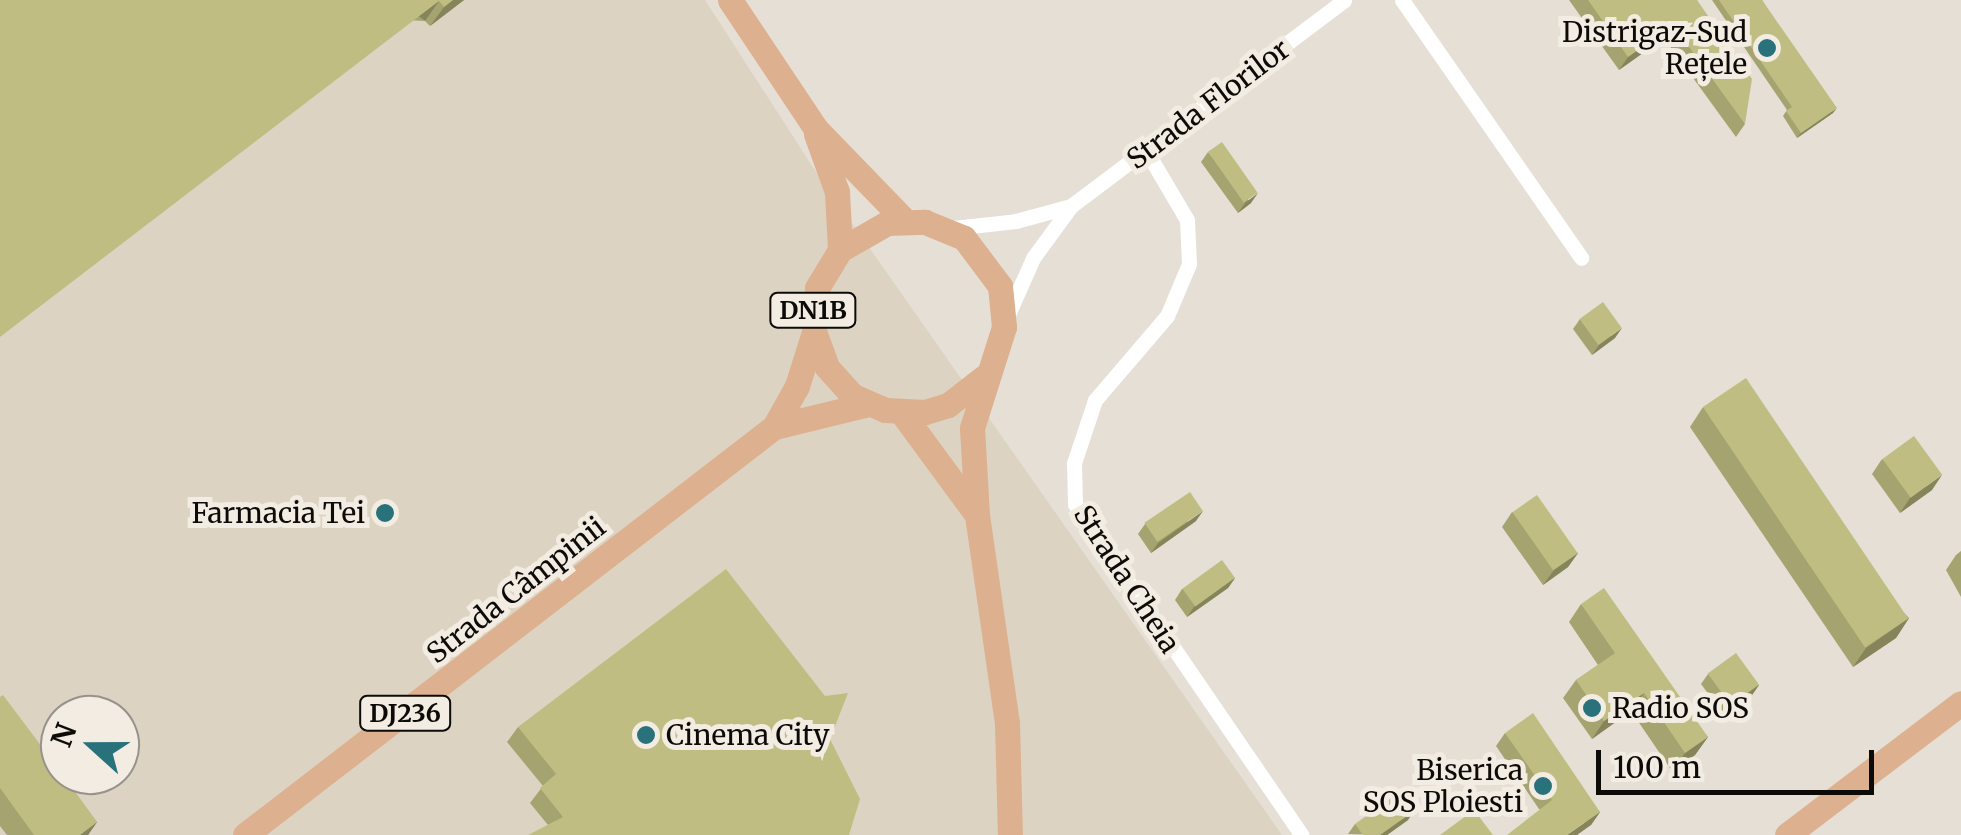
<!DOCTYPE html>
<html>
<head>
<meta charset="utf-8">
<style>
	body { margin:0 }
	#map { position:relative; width:1961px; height:835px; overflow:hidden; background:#e5dfd5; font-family:Merriweather,serif }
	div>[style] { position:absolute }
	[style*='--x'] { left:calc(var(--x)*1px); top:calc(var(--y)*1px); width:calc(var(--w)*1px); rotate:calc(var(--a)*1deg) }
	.built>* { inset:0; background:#ddd3c2 }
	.minor>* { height:15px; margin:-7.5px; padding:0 7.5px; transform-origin:7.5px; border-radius:7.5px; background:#fff }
	.primary>* { height:25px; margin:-12.5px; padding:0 12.5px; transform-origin:12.5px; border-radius:12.5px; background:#ddb08f }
	.wall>* { inset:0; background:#a5a370 }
	.shaded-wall>* { inset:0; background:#86845b; transform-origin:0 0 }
	.building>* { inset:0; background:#c0bd82; transform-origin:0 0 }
	.dots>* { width:28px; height:28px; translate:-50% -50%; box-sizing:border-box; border:5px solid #f3ece2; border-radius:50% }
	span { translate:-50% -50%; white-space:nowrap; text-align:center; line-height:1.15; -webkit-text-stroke:10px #f3ece2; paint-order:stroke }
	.shield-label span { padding:2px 8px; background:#f3ece2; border:2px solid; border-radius:8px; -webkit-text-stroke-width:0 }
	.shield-label { font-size:25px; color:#0d0b08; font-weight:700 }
	.poi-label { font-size:28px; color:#0d0b08 }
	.right { translate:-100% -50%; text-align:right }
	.left { translate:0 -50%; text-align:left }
	.street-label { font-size:28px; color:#0d0b08 }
	.north { position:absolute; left:40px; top:695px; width:100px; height:100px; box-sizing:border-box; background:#f3ece2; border:2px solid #97928b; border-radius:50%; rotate:291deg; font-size:28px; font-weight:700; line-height:40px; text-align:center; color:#0d0b08 }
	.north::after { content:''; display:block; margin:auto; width:35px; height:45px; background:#29727b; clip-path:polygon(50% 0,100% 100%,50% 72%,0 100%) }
	.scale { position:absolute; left:1596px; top:750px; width:278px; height:45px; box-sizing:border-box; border:5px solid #0d0b08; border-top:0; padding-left:12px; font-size:30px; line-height:35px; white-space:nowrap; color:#0d0b08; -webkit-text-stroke:8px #f3ece2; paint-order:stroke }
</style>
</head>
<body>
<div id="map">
	<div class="built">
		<div style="clip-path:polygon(evenodd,0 0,705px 0,816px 172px,1282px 835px,0 835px,0 0,60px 715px,120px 715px,120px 775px,60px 775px,60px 715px)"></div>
	</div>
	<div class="minor">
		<div style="--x:1402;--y:0;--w:314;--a:55.2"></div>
		<div style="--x:1147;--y:152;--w:79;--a:59.5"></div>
		<div style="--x:1187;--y:220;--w:44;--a:87.4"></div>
		<div style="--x:1189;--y:264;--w:56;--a:112.9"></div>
		<div style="--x:1167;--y:316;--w:111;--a:130.6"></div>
		<div style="--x:1095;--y:400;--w:66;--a:108.4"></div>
		<div style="--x:1074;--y:463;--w:41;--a:88.6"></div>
		<div style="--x:1075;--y:504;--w:401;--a:55.6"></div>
		<div style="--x:953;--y:228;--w:63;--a:-6.3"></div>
		<div style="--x:1016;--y:221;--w:57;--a:-15.3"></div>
		<div style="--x:1007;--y:317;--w:64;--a:-66.2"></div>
		<div style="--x:1033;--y:258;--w:64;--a:-53.8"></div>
		<div style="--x:1071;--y:206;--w:342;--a:-37"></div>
	</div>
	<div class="primary">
		<div style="--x:730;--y:0;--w:155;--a:56.3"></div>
		<div style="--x:816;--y:129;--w:128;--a:45.9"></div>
		<div style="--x:816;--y:134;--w:62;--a:70.1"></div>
		<div style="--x:837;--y:192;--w:58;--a:87"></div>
		<div style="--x:984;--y:377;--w:46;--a:142.1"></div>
		<div style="--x:948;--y:405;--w:24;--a:163"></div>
		<div style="--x:925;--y:412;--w:40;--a:-177.1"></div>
		<div style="--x:885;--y:410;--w:36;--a:-156"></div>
		<div style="--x:852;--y:395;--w:38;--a:-132"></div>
		<div style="--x:827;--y:367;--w:37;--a:-110"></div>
		<div style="--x:814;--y:332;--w:44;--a:-86.1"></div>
		<div style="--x:817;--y:288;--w:44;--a:-58.8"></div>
		<div style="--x:840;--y:250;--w:54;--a:-29.9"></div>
		<div style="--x:887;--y:223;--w:38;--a:-2"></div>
		<div style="--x:925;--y:222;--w:42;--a:22.3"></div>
		<div style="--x:964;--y:238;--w:60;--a:53.1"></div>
		<div style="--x:1000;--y:286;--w:41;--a:84.4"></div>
		<div style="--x:1004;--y:327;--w:106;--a:107.6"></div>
		<div style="--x:972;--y:428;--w:87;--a:86.7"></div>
		<div style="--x:977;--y:515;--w:210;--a:81.8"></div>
		<div style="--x:1007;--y:723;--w:112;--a:88.5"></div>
		<div style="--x:902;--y:413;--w:127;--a:53.7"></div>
		<div style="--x:774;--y:427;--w:47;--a:-60.7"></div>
		<div style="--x:797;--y:386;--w:57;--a:-72.5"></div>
		<div style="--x:245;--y:835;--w:668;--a:-37.64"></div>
		<div style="--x:774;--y:427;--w:97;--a:-13.7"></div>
		<div style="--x:1787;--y:835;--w:218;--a:-37.2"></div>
	</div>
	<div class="wall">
		<div style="clip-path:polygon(0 0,464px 0,430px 26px,425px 21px)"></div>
		<div style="clip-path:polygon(1569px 0,1697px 0,1745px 124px,1736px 137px,1664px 38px,1619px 70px)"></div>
		<div style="clip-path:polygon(1712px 0,1762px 0,1833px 113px,1797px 138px,1783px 116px,1787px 110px)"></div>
		<div style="clip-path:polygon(1208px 152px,1251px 203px,1238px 213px,1201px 162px)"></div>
		<div style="clip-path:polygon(1580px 319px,1615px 338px,1592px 355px,1573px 329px)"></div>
		<div style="clip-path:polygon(1703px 407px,1909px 618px,1896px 638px,1853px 667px,1690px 427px)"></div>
		<div style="clip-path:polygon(1882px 459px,1932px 490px,1900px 513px,1872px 474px)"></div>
		<div style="clip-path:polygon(1512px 512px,1578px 553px,1568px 567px,1543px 585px,1502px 527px)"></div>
		<div style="clip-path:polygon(1196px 521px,1151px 553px,1138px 534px,1145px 524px)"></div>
		<div style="clip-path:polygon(1961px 551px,1961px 597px,1946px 570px,1956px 555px)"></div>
		<div style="clip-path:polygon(1235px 578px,1228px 588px,1187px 617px,1175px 600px,1182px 589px)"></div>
		<div style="clip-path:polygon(1581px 604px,1708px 737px,1695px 755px,1672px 771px,1631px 711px,1592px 739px,1563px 698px,1576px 680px,1598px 665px,1569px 622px)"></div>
		<div style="clip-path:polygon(1708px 674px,1759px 685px,1752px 695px,1724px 715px,1701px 684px)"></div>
		<div style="clip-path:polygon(825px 696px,548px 825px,530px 803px,543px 786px,507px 742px,518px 727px)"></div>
		<div style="clip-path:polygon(0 697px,97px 822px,88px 835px,7px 835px,0 826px)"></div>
		<div style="clip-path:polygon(1505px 733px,1600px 812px,1591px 825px,1539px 809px,1496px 746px)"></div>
		<div style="clip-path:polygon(1408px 820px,1387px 835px,1348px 834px,1355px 824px)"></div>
	</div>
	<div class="shaded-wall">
		<div style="clip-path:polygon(453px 0,464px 0,430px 26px,444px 7px)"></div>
		<div style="left:439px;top:1px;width:24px;height:553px;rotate:125deg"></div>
		<div style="clip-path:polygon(1673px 25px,1664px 38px,1619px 70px,1628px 57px)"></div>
		<div style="clip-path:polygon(1837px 108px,1833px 113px,1797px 138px,1801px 133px)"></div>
		<div style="clip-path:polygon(1258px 193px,1251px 203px,1238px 213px,1245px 203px)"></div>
		<div style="clip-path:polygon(1622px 328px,1615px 338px,1592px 355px,1599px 345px)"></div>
		<div style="clip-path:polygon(1942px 475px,1932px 490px,1900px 513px,1910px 498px)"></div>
		<div style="clip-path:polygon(1203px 511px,1196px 521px,1151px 553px,1158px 543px)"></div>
		<div style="clip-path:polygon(1578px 553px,1568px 567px,1543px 585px,1554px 570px)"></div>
		<div style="clip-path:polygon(1235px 578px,1228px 588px,1187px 617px,1194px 607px)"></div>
		<div style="clip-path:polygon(1909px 618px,1896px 638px,1853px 667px,1866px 648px)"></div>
		<div style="clip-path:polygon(1759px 685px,1752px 695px,1724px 715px,1731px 705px)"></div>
		<div style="clip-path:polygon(1644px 693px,1631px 711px,1592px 739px,1604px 721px)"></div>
		<div style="clip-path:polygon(1708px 737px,1695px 755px,1672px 771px,1685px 753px)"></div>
		<div style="clip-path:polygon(1415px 810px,1408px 820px,1387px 835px,1380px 835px)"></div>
		<div style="clip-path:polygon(1600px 812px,1591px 825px,1577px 835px,1567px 835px)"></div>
		<div style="clip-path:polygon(97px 822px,88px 835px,80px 835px)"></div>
	</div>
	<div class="building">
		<div style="clip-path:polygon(0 0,453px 0,444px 7px,439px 1px,0 337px)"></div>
		<div style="clip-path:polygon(1588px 0,1697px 0,1752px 79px,1745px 124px,1673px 25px,1628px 57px)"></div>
		<div style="clip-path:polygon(1719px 0,1762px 0,1837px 108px,1801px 133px,1786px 111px,1792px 107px)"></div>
		<div style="left:1222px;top:142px;width:62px;height:17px;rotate:55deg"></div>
		<div style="left:1603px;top:302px;width:32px;height:29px;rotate:54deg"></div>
		<div style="left:1746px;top:378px;width:290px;height:52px;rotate:56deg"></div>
		<div style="left:1914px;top:436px;width:48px;height:39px;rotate:54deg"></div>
		<div style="left:1190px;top:492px;width:23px;height:55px;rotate:56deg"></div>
		<div style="left:1537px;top:495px;width:71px;height:30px;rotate:55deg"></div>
		<div style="left:1222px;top:560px;width:22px;height:49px;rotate:54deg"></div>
		<div style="clip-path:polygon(726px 569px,825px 696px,848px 693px,830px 739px,860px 799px,849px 835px,528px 835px,563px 817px,540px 788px,556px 774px,518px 727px)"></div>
		<div style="clip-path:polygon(1604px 588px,1708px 737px,1685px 753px,1644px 693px,1604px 721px,1576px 680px,1615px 653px,1581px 604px)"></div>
		<div style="left:1736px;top:653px;width:39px;height:35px;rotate:54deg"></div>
		<div style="clip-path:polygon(3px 695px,60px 771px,60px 775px,63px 775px,97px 822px,80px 835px,34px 835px,0 788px,0 697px)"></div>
		<div style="clip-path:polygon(1533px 713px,1600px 812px,1567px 835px,1507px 835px,1552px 800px,1505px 733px)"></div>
		<div style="clip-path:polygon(1401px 791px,1415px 810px,1380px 835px,1363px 835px,1355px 824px)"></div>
		<div style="clip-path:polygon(1474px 810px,1493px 835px,1440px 835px)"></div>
	</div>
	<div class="dots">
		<div style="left:1767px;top:48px;background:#29727b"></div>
		<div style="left:385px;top:513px;background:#29727b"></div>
		<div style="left:1592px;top:708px;background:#29727b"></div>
		<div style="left:646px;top:735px;background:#29727b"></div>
		<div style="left:1543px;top:786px;background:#29727b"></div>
	</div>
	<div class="shield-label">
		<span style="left:813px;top:310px">DN1B</span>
		<span style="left:405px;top:713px">DJ236</span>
	</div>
	<div class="poi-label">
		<span class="right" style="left:1747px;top:48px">Distrigaz-Sud<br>Rețele</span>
		<span class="right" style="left:365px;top:513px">Farmacia Tei</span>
		<span class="left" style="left:1612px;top:708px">Radio SOS</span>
		<span class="left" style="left:666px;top:735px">Cinema City</span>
		<span class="right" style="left:1523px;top:786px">Biserica<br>SOS Ploiesti</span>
	</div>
	<div class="street-label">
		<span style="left:1208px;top:104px;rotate:-37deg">Strada Florilor</span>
		<span style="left:1127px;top:579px;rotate:57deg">Strada Cheia</span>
		<span style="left:516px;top:590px;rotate:-38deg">Strada Câmpinii</span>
	</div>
	<div class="north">N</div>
	<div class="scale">100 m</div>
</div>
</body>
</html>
